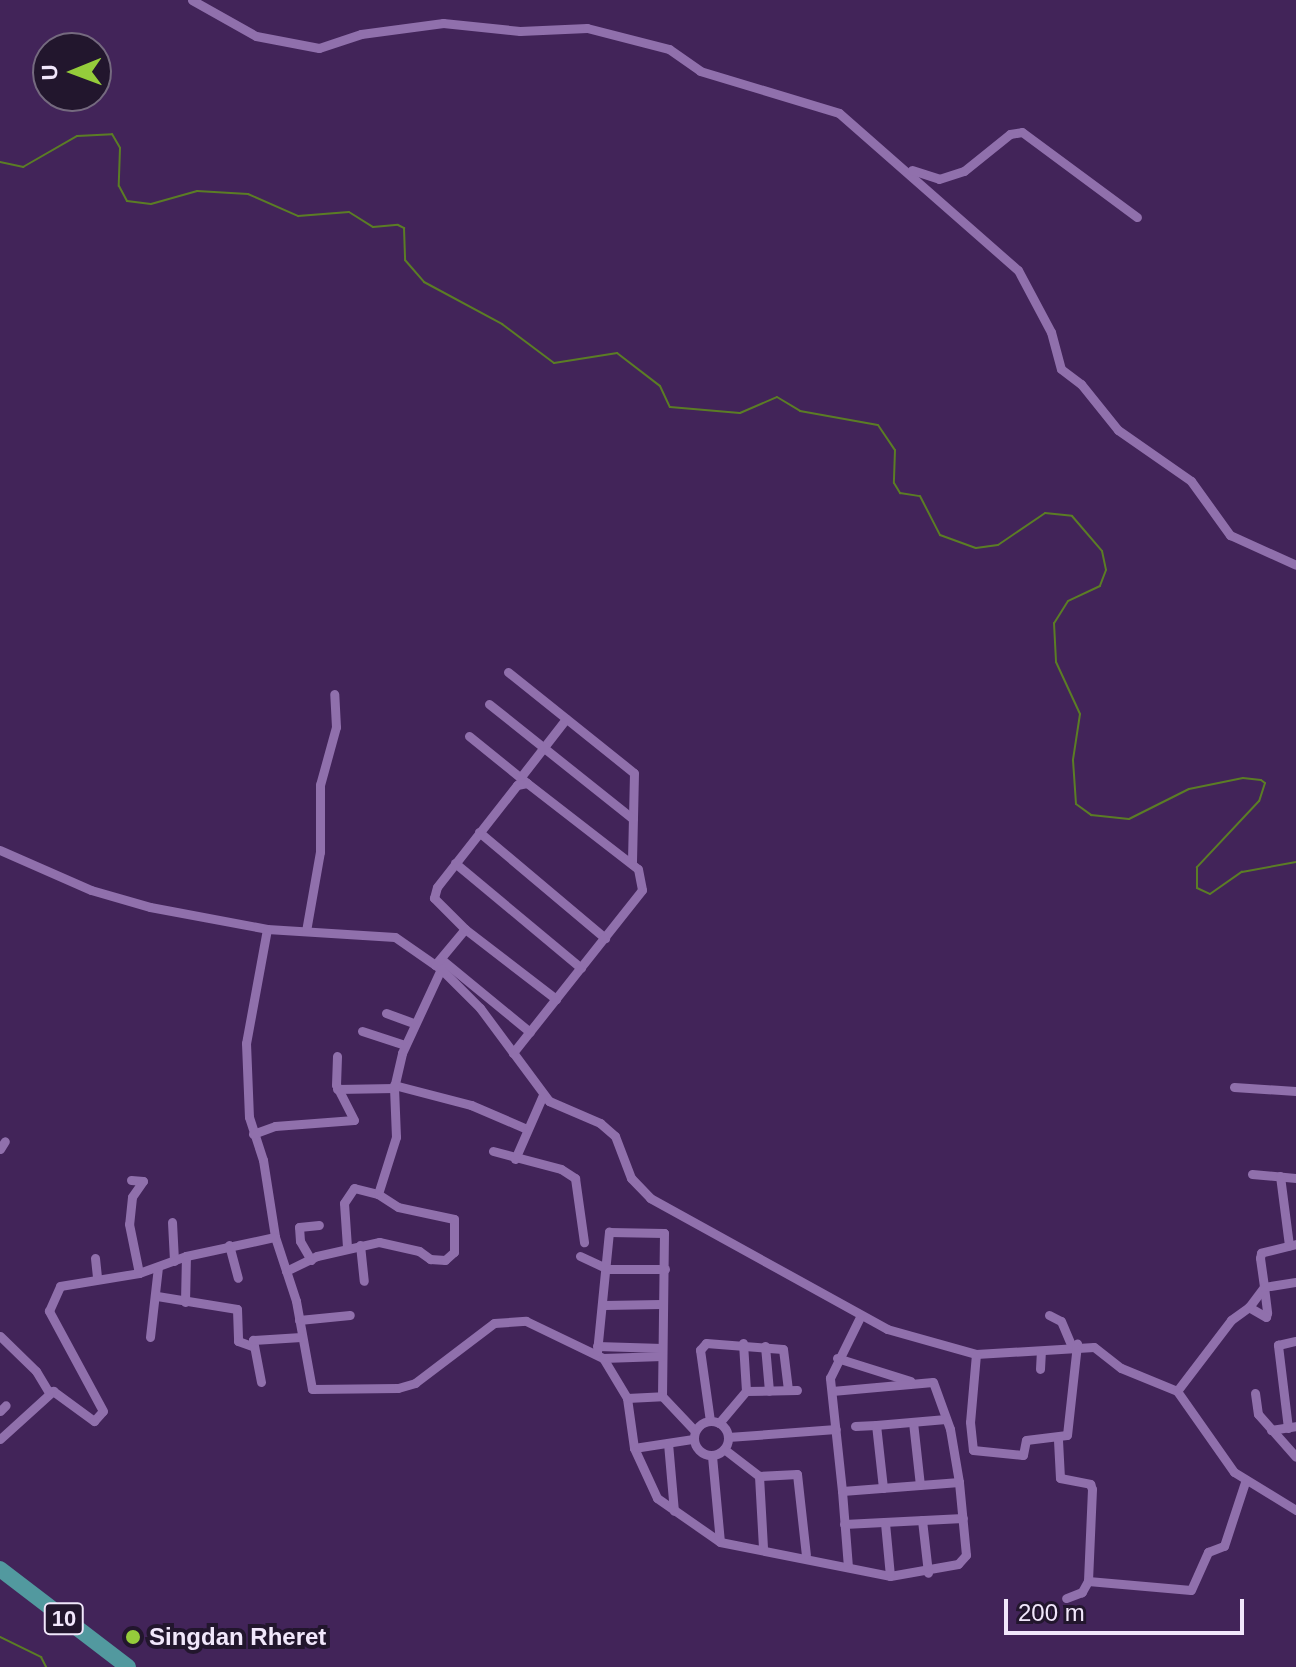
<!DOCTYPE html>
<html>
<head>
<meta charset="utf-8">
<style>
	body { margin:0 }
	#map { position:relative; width:1296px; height:1667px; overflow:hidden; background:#422459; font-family:Arial,sans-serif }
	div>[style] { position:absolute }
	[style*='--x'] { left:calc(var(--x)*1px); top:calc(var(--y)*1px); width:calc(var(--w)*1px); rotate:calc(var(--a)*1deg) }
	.stream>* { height:2px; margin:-1px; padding:0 1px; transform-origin:1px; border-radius:1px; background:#5b7d25 }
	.minor>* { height:9px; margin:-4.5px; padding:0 4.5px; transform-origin:4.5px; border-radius:4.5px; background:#9070ac }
	.minor>.ring { margin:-4.5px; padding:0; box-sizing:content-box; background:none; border:9px solid #9070ac; border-radius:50% }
	.trunk>* { height:16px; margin:-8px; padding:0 8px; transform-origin:8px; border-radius:8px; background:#52999f }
	.dots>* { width:22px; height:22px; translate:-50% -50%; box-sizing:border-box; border:4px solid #22162d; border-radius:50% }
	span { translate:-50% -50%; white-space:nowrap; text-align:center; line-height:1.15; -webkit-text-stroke:8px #22162d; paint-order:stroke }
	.shield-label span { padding:2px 6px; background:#22162d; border:2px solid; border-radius:6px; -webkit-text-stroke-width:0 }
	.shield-label { font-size:22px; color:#f1e7fb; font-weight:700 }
	.poi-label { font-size:24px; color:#f1e7fb; font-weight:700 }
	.left { translate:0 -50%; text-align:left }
	.north { position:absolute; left:32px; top:32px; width:80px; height:80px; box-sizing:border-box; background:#22162d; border:2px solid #756a7f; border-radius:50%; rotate:269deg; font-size:22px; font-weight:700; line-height:32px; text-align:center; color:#f1e7fb }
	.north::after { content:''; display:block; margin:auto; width:28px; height:36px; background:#95cc3b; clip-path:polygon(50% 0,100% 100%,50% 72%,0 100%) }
	.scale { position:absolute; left:1004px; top:1599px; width:240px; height:36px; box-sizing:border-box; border:4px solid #f1e7fb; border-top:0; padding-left:10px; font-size:24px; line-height:28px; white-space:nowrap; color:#f1e7fb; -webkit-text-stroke:6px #22162d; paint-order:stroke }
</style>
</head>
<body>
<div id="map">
	<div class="stream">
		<div style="--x:0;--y:162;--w:24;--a:12"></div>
		<div style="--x:23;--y:167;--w:62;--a:-29.9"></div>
		<div style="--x:77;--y:136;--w:35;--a:-3"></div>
		<div style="--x:112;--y:134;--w:16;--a:60"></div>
		<div style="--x:120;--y:148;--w:38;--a:92"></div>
		<div style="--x:119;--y:186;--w:17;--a:62"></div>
		<div style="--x:127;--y:201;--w:24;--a:7"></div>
		<div style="--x:151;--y:204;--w:48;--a:-15.8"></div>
		<div style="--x:197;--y:191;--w:51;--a:3.4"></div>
		<div style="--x:248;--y:194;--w:55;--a:23.7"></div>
		<div style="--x:298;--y:216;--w:51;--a:-4.5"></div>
		<div style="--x:349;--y:212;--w:28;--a:32"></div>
		<div style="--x:373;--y:227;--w:25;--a:-5"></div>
		<div style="--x:398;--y:225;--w:7;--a:27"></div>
		<div style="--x:404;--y:228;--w:32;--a:88"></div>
		<div style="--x:405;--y:260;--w:29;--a:49"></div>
		<div style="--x:424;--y:282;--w:89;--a:28.3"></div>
		<div style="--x:502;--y:324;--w:65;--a:36.9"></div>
		<div style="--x:554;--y:363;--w:64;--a:-9"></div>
		<div style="--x:617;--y:353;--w:54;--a:37.5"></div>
		<div style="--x:660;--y:386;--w:23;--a:65"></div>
		<div style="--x:670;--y:407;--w:70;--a:4.9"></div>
		<div style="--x:740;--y:413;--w:40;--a:-23.4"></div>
		<div style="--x:777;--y:397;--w:27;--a:31"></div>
		<div style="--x:800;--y:411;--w:79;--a:10.2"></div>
		<div style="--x:878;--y:425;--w:30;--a:56"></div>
		<div style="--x:895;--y:450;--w:33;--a:92"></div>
		<div style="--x:894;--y:483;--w:12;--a:59"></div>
		<div style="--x:900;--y:493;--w:20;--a:9"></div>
		<div style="--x:920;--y:496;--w:44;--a:62.9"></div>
		<div style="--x:940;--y:535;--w:38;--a:20"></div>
		<div style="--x:976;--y:548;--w:22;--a:-8"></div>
		<div style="--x:998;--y:545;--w:57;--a:-34.2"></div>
		<div style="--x:1045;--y:513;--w:27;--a:6"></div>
		<div style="--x:1072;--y:516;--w:46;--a:49.4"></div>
		<div style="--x:1102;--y:551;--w:19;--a:78"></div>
		<div style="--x:1106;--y:570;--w:17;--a:111"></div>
		<div style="--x:1100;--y:586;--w:35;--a:155"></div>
		<div style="--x:1068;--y:601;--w:26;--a:122"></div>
		<div style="--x:1054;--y:623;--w:39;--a:87"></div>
		<div style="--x:1056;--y:662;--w:57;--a:65.2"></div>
		<div style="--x:1080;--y:714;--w:47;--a:98.7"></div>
		<div style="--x:1073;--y:760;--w:44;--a:86.1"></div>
		<div style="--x:1076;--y:804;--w:19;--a:36"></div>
		<div style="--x:1091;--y:815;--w:38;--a:6"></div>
		<div style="--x:1129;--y:819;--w:67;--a:-26.6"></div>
		<div style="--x:1189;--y:789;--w:55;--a:-11.5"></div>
		<div style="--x:1243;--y:778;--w:18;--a:6"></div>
		<div style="--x:1261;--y:780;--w:5;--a:37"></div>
		<div style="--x:1265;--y:783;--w:19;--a:108"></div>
		<div style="--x:1259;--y:801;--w:91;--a:133.2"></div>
		<div style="--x:1197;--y:867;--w:21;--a:90"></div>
		<div style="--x:1197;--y:888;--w:14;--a:25"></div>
		<div style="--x:1210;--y:894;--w:39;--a:-35"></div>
		<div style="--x:1242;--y:872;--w:55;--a:-10.5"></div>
		<div style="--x:0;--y:1637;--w:46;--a:26"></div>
		<div style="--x:41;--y:1657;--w:11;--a:63"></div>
	</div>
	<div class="minor">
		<div style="--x:192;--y:0;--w:73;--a:29.4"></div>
		<div style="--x:256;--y:36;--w:64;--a:10.8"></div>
		<div style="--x:319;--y:48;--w:44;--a:-18.4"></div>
		<div style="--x:361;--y:34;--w:83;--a:-7.6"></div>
		<div style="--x:443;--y:23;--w:77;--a:5.9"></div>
		<div style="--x:520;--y:31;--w:67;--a:-2.6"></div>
		<div style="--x:587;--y:28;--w:85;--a:14.4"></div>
		<div style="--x:669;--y:49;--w:38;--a:35"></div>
		<div style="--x:700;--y:71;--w:145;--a:16.8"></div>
		<div style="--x:839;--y:113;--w:238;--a:41.3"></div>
		<div style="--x:1018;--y:270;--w:70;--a:62"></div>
		<div style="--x:1051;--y:332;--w:38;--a:75"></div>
		<div style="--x:1061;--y:369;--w:25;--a:37"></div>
		<div style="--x:1081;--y:384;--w:59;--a:51.2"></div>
		<div style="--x:1118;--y:430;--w:89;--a:34.9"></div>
		<div style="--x:1191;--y:481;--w:67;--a:54.2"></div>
		<div style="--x:1230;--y:535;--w:72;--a:24.4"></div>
		<div style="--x:912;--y:170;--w:28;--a:18"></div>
		<div style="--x:939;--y:179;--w:26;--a:-18"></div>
		<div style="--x:964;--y:171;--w:59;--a:-38.8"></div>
		<div style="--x:1010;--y:134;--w:12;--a:-9"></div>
		<div style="--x:1022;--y:132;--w:143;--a:36.5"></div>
		<div style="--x:508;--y:672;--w:161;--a:38.7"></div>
		<div style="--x:634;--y:773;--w:91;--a:91.3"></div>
		<div style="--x:489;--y:704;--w:184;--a:38.6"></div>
		<div style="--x:469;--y:736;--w:75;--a:39"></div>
		<div style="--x:520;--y:778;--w:75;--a:-52.1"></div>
		<div style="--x:479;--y:832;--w:165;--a:40.1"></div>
		<div style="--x:0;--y:850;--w:99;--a:23.7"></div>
		<div style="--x:91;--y:890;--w:61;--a:16.1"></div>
		<div style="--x:150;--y:907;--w:119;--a:10.6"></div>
		<div style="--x:267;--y:929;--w:128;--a:3.6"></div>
		<div style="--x:395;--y:937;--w:56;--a:34.8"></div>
		<div style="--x:441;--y:969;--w:55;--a:45"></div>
		<div style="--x:480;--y:1008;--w:116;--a:53.4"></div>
		<div style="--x:549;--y:1101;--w:56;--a:23.3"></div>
		<div style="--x:600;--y:1123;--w:20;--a:41"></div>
		<div style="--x:615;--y:1136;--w:45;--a:69.1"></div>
		<div style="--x:631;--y:1178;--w:28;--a:46"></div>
		<div style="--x:650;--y:1198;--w:271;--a:28.9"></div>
		<div style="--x:887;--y:1329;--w:92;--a:15.7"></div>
		<div style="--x:976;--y:1354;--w:118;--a:-3.4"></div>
		<div style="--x:1094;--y:1347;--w:34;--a:38"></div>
		<div style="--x:1121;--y:1368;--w:61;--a:22.3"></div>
		<div style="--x:1177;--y:1391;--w:99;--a:54.9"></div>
		<div style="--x:1234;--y:1472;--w:73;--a:31.5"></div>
		<div style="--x:455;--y:863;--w:164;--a:39.8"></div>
		<div style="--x:267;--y:929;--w:116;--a:100.4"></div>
		<div style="--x:246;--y:1043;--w:74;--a:87.7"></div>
		<div style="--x:249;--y:1117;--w:45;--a:72"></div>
		<div style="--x:263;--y:1160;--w:78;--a:81.1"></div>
		<div style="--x:275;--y:1237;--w:67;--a:71.8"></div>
		<div style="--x:296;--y:1301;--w:89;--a:79.7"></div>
		<div style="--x:312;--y:1389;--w:86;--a:-0.7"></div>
		<div style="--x:398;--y:1388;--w:18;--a:-16"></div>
		<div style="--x:415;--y:1383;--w:99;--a:-37.2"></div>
		<div style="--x:494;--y:1323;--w:32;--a:-4"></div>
		<div style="--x:526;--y:1321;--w:85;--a:25.7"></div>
		<div style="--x:603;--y:1358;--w:47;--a:59"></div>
		<div style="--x:627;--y:1398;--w:50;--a:82"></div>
		<div style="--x:634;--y:1448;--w:55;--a:65.3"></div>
		<div style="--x:657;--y:1498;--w:77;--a:34.9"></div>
		<div style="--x:720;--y:1542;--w:173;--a:11.3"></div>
		<div style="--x:890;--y:1576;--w:69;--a:-10"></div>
		<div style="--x:958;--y:1564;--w:12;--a:-48"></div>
		<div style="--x:966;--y:1555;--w:73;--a:-95.5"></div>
		<div style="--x:959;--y:1482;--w:117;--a:175.6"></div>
		<div style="--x:842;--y:1491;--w:114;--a:-96.1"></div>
		<div style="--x:830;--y:1378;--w:68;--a:-63.8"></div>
		<div style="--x:465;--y:929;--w:115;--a:37.6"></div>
		<div style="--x:306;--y:931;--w:80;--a:-80"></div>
		<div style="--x:320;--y:852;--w:67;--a:-90"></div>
		<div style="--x:320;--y:785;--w:60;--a:-74.6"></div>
		<div style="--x:336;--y:727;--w:33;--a:-93"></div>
		<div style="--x:441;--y:959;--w:115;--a:39.4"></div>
		<div style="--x:435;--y:965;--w:47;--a:-50.2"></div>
		<div style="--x:465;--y:929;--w:44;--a:-135"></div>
		<div style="--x:434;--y:898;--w:11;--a:-75"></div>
		<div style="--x:437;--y:887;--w:130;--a:-51.9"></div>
		<div style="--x:517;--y:785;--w:10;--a:-11"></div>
		<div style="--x:527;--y:783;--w:140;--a:37.8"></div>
		<div style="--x:638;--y:869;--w:21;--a:79"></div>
		<div style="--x:642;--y:890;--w:208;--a:128.4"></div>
		<div style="--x:386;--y:1013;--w:29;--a:20"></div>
		<div style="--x:362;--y:1031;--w:45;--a:18"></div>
		<div style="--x:394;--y:1085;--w:80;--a:14.6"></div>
		<div style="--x:471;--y:1105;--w:61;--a:23.2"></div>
		<div style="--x:1234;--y:1087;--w:62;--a:3.7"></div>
		<div style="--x:337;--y:1089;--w:57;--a:-1"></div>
		<div style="--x:253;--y:1134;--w:23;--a:-20"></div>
		<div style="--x:275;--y:1126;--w:79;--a:-4.3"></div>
		<div style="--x:354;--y:1120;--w:39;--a:-117"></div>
		<div style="--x:336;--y:1085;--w:29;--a:-88"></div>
		<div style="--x:0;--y:1149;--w:9;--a:-58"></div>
		<div style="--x:493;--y:1151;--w:70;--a:14.8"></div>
		<div style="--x:561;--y:1169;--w:17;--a:33"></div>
		<div style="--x:575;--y:1178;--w:65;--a:82"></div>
		<div style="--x:515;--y:1159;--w:70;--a:-66.4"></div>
		<div style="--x:1252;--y:1174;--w:44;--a:5.2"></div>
		<div style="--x:1280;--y:1176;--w:70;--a:82.6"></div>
		<div style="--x:131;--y:1180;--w:12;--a:5"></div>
		<div style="--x:143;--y:1181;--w:19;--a:125"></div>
		<div style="--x:132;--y:1197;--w:27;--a:96"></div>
		<div style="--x:129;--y:1224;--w:50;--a:78.5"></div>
		<div style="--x:172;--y:1222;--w:39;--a:87"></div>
		<div style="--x:1296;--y:1244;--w:36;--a:166"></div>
		<div style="--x:1261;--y:1253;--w:5;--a:101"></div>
		<div style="--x:1260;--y:1258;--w:29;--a:82"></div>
		<div style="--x:1264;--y:1287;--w:26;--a:83"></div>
		<div style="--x:1267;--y:1313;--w:4;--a:104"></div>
		<div style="--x:1266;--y:1317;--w:20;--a:-150"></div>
		<div style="--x:1249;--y:1307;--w:25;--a:-53"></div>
		<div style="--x:1264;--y:1287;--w:32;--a:-9"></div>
		<div style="--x:229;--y:1245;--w:34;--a:75"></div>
		<div style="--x:360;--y:1245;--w:36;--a:84"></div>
		<div style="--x:347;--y:1247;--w:44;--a:-93.9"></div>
		<div style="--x:344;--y:1203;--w:18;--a:-56"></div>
		<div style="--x:354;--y:1188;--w:25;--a:14"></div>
		<div style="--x:378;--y:1194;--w:60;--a:-72.5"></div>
		<div style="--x:396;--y:1137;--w:49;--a:-92.3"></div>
		<div style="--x:394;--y:1088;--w:36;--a:-77"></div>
		<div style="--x:402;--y:1053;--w:93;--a:-65.1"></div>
		<div style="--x:580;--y:1256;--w:31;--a:25"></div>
		<div style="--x:608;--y:1269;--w:57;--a:0"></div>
		<div style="--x:95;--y:1258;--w:20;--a:84"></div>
		<div style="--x:311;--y:1260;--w:22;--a:-120"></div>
		<div style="--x:300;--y:1241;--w:14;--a:-94"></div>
		<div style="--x:299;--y:1227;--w:20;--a:-6"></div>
		<div style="--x:286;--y:1271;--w:34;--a:-26"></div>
		<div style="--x:317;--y:1256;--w:64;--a:-12.7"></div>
		<div style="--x:379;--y:1242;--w:41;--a:12.7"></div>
		<div style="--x:419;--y:1251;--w:14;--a:36"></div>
		<div style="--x:430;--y:1259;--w:15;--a:4"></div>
		<div style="--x:445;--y:1260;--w:12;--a:-42"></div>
		<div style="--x:454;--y:1252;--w:33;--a:-90"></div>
		<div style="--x:454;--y:1219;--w:57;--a:-167.9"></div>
		<div style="--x:398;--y:1207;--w:24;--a:-147"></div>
		<div style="--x:157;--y:1296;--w:81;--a:9.2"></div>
		<div style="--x:237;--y:1309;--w:32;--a:88"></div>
		<div style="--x:238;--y:1341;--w:15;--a:20"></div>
		<div style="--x:185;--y:1302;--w:46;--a:-88.8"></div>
		<div style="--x:604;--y:1305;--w:57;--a:-1"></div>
		<div style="--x:1049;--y:1315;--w:13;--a:27"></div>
		<div style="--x:1061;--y:1321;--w:26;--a:67"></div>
		<div style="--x:299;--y:1320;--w:51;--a:-5.6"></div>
		<div style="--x:0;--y:1336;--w:50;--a:44.2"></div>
		<div style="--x:36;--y:1371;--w:26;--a:59"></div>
		<div style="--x:150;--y:1337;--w:70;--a:-83.5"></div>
		<div style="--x:743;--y:1343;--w:48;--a:86.4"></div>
		<div style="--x:597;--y:1346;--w:65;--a:1.8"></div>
		<div style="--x:765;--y:1346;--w:45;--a:84.9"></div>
		<div style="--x:597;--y:1352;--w:121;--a:-84.3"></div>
		<div style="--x:609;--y:1232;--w:55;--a:1"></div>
		<div style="--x:664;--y:1233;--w:163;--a:90.7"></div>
		<div style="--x:976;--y:1354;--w:68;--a:95"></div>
		<div style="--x:970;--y:1422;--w:28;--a:84"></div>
		<div style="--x:973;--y:1450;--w:50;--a:5.7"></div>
		<div style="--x:1023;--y:1455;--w:15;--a:-79"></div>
		<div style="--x:1026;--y:1440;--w:41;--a:-7"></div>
		<div style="--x:1067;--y:1435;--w:92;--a:-83.7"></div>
		<div style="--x:603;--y:1358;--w:59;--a:-1.9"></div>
		<div style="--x:837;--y:1358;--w:77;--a:17.5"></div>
		<div style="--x:1040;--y:1369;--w:18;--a:-87"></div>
		<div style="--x:261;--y:1382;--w:43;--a:-100.8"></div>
		<div style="--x:253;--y:1340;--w:48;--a:-3.6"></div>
		<div style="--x:832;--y:1391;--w:101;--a:-5.1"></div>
		<div style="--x:933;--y:1382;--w:50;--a:70.1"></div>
		<div style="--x:950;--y:1429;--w:54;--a:80.4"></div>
		<div style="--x:1177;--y:1391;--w:89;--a:-52.7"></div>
		<div style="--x:1231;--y:1320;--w:22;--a:-36"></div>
		<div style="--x:1255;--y:1393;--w:21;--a:82"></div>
		<div style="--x:1258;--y:1414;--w:57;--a:48.5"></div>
		<div style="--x:627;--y:1398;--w:35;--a:-3"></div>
		<div style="--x:662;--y:1396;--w:48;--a:46.7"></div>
		<div style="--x:0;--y:1411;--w:8;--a:-45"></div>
		<div style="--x:710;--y:1421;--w:72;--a:-98"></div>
		<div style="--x:700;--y:1350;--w:9;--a:-49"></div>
		<div style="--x:706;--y:1343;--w:77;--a:4.5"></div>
		<div style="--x:783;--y:1349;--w:41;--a:83"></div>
		<div class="ring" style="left:694px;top:1421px;width:25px;height:25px"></div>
		<div style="--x:913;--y:1422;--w:63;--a:83.7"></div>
		<div style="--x:719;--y:1423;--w:42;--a:-49.8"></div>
		<div style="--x:746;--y:1391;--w:51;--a:-1.1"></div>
		<div style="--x:855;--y:1426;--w:21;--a:-3"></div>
		<div style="--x:1288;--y:1428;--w:84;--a:-96.9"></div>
		<div style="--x:1278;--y:1345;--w:18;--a:-13"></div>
		<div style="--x:1271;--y:1430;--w:25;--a:-9"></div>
		<div style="--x:728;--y:1437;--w:108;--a:-4.2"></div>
		<div style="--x:0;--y:1439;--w:72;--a:-42.2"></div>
		<div style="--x:53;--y:1391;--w:51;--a:36.2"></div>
		<div style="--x:94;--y:1421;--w:13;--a:-48"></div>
		<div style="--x:103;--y:1411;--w:114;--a:-118.4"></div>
		<div style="--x:49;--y:1311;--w:27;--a:-66"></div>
		<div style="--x:60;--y:1286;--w:80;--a:-9.3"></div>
		<div style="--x:139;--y:1273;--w:50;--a:-19.9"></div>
		<div style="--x:186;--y:1256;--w:91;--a:-12.1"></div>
		<div style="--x:1058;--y:1440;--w:38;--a:87"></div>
		<div style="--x:1060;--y:1478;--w:31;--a:11"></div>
		<div style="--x:1090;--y:1484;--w:5;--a:68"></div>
		<div style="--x:1092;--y:1489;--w:92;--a:92.5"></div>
		<div style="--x:1088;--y:1581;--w:13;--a:119"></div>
		<div style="--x:1082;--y:1592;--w:17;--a:159"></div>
		<div style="--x:668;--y:1443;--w:68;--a:85"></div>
		<div style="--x:634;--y:1448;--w:60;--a:-8.7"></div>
		<div style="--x:724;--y:1449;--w:44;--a:37.6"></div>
		<div style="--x:759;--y:1476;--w:38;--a:-3"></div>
		<div style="--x:797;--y:1474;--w:81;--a:83.7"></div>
		<div style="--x:712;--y:1456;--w:86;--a:84.7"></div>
		<div style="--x:759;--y:1476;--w:71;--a:86.8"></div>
		<div style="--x:883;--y:1488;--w:63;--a:-96.3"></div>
		<div style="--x:876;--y:1425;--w:70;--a:-4.9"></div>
		<div style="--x:842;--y:1491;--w:76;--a:85.5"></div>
		<div style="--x:922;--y:1520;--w:53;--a:83.5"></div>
		<div style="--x:885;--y:1523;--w:53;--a:84.6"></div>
		<div style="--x:844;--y:1524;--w:119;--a:-2.9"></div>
		<div style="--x:1088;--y:1581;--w:103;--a:5"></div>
		<div style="--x:1191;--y:1590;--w:42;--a:-65.9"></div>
		<div style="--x:1208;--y:1552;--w:17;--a:-21"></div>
		<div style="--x:1224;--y:1546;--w:67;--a:-71.8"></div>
	</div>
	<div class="trunk">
		<div style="--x:0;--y:1569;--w:161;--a:37.4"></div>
	</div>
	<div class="dots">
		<div style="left:133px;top:1637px;background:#95cc3b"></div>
	</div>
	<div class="shield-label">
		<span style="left:64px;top:1619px">10</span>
	</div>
	<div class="poi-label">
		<span class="left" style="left:149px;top:1637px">Singdan Rheret</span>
	</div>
	<div class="north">U</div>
	<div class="scale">200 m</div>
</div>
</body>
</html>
